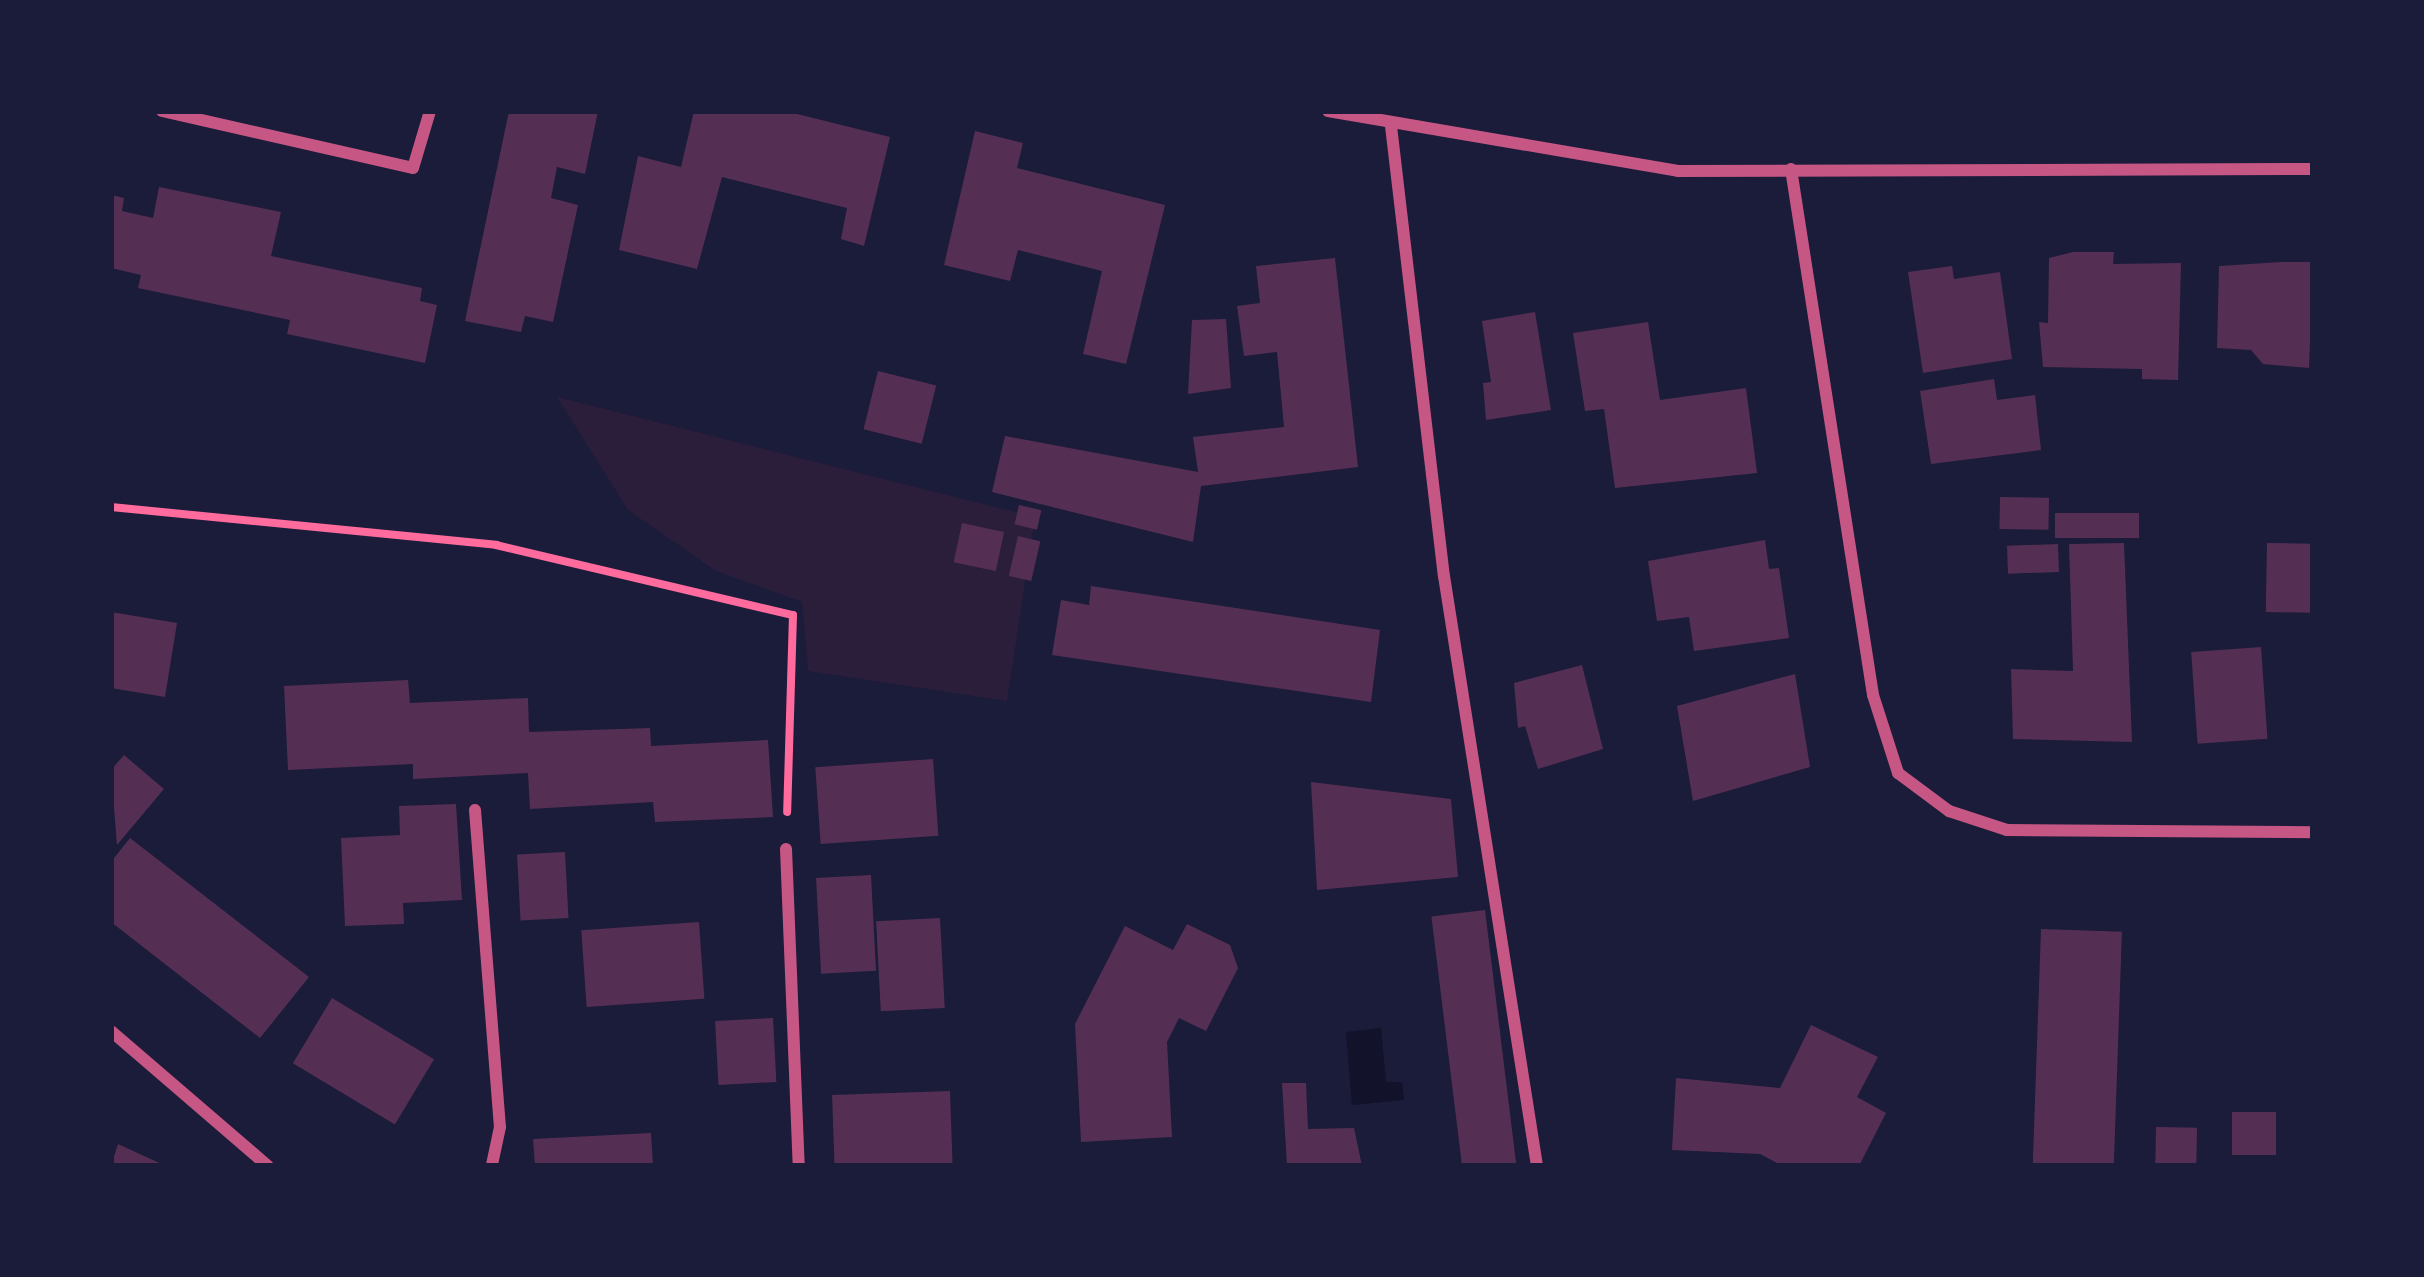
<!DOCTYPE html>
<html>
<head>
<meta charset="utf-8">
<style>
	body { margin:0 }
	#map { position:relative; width:2424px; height:1277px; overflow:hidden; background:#1b1b3a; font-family:"DejaVu Sans",sans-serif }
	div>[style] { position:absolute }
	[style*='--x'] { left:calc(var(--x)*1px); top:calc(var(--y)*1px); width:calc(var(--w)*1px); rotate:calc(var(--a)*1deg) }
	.green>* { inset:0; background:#2a1e3b }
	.water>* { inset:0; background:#12122b }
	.building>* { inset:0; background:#542f53; transform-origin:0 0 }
	.path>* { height:8px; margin:-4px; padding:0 4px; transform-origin:4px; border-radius:4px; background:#ff6b9d }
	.minor>* { height:12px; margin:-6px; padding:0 6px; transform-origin:6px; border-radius:6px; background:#c65784 }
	span { translate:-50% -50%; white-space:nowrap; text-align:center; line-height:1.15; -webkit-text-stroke:12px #1b1b3a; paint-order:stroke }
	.frame { position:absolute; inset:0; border:114px solid #1b1b3a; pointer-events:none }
</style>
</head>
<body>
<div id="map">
	<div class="green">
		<div style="clip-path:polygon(557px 397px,1035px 517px,1007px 701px,808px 671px,802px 602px,716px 571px,628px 510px)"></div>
	</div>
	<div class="water">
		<div style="clip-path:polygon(1381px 1028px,1386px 1082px,1402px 1082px,1404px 1100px,1352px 1105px,1346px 1032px)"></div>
	</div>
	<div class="building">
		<div style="clip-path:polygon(509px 111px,598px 111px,585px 174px,557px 167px,551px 198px,578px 205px,553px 322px,525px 316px,521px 332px,465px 321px)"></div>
		<div style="clip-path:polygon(694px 111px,785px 111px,890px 137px,864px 246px,841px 239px,847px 208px,722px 177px,697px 269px,619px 250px,638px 156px,681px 167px)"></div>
		<div style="clip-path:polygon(975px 131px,1023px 143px,1017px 168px,1165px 205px,1126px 364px,1083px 354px,1102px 271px,1018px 250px,1010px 281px,944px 265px)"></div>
		<div style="clip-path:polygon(159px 187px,281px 212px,271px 256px,422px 288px,420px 301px,437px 305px,425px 363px,287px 334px,290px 320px,138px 288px,141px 275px,111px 268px,111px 195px,124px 198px,122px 211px,153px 218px)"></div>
		<div style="clip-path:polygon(2073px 252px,2114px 252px,2113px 264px,2181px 263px,2178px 380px,2142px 379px,2142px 369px,2043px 367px,2039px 322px,2048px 323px,2049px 258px)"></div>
		<div style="clip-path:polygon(1335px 258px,1358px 467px,1201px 486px,1193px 542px,992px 492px,1005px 436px,1198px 472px,1193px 437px,1284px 427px,1277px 352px,1244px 356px,1237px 306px,1260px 303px,1256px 266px)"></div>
		<div style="clip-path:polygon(2281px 262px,2313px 262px,2309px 368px,2263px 364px,2251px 350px,2217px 348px,2219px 266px)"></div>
		<div style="clip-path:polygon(1952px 266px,1954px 279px,2000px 272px,2012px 359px,1923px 373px,1908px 272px)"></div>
		<div style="clip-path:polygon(1535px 312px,1551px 410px,1486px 420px,1483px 383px,1491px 382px,1482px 321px)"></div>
		<div style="clip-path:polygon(1226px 319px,1231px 388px,1188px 394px,1192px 320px)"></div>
		<div style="clip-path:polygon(1648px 322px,1660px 400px,1746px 388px,1757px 473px,1615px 488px,1604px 409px,1585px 411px,1573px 333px)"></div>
		<div style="left:878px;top:371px;width:60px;height:60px;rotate:14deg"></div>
		<div style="clip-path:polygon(1994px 379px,1997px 400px,2035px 395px,2041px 450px,1931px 464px,1920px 391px)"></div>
		<div style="left:2000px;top:497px;width:49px;height:32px;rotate:1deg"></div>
		<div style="left:1019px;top:505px;width:23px;height:20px;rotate:13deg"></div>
		<div style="left:2055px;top:513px;width:84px;height:25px"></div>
		<div style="left:962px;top:523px;width:43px;height:40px;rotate:12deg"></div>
		<div style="left:1018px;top:536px;width:23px;height:41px;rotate:13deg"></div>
		<div style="clip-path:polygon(1765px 540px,1769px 569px,1779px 568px,1789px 638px,1694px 651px,1689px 617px,1657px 621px,1648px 561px)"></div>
		<div style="clip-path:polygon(2124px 543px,2132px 742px,2013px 739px,2011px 669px,2073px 671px,2069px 544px)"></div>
		<div style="left:2267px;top:543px;width:46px;height:69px;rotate:1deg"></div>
		<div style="left:2058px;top:544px;width:28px;height:51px;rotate:88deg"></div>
		<div style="clip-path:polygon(1091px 586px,1380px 630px,1371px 702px,1052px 655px,1061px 600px,1089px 605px)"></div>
		<div style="clip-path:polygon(111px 612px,177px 623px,165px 697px,111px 688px)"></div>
		<div style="left:2261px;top:647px;width:92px;height:70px;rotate:86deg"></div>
		<div style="clip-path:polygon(1582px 665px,1603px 749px,1538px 769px,1525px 726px,1518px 728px,1514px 683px)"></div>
		<div style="clip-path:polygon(1795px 674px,1810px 767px,1693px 801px,1677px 706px)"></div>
		<div style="clip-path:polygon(408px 680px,410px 703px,528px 698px,529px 732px,650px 728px,651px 746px,768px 740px,773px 817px,655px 822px,653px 802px,530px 809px,528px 773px,413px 779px,413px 764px,288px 770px,284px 686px)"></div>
		<div style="clip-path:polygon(124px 755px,164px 789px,117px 845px,111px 770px)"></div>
		<div style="left:933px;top:759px;width:77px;height:118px;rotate:86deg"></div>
		<div style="clip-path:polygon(1311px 782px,1451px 799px,1458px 877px,1317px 890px)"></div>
		<div style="clip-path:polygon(456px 804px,462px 900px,403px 903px,404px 924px,345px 926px,341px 838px,400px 835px,399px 806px)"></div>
		<div style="clip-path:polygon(130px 838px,309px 977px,260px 1038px,111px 922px,111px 862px)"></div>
		<div style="left:565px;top:852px;width:66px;height:48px;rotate:87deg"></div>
		<div style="left:871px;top:875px;width:96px;height:55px;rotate:87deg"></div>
		<div style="left:1485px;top:910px;width:258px;height:54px;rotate:83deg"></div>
		<div style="left:940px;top:918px;width:90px;height:64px;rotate:87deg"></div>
		<div style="left:699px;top:922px;width:77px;height:118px;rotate:86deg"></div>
		<div style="clip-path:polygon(1187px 924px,1230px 945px,1238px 968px,1206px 1031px,1179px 1018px,1167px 1042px,1172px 1137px,1081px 1142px,1075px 1024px,1125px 926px,1173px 950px)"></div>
		<div style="left:2041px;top:929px;width:81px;height:237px;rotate:2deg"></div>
		<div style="left:332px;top:998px;width:119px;height:76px;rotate:31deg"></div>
		<div style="left:773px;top:1018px;width:64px;height:58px;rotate:87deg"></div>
		<div style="clip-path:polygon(1811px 1025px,1878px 1057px,1857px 1097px,1886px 1113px,1859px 1166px,1783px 1166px,1760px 1154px,1672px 1150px,1676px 1078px,1780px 1088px)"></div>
		<div style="clip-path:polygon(1282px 1083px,1306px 1083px,1308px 1129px,1354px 1128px,1362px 1166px,1287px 1166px)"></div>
		<div style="left:950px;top:1091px;width:75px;height:118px;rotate:88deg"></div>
		<div style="left:2276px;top:1112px;width:43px;height:44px;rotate:90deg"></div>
		<div style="left:2156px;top:1127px;width:41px;height:39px;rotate:1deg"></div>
		<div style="clip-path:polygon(651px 1133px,653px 1166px,535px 1166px,533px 1139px)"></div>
		<div style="clip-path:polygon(118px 1144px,166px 1166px,111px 1166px)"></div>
	</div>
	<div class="path">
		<div style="--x:111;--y:507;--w:387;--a:5.6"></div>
		<div style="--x:496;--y:545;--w:305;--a:13.3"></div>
		<div style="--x:793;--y:615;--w:197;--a:91.7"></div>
	</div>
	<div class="minor">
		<div style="--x:162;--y:111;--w:257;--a:12.8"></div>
		<div style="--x:413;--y:168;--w:59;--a:-73.4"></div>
		<div style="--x:1328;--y:111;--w:355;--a:9.7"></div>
		<div style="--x:1678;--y:171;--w:635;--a:-0.18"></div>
		<div style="--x:1391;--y:126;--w:453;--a:83.3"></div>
		<div style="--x:1444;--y:576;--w:597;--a:81.04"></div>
		<div style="--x:1791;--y:169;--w:532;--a:81.14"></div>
		<div style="--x:1873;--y:695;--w:82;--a:72.2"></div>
		<div style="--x:1898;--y:773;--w:64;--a:36.7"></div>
		<div style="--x:1949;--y:811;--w:61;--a:18.1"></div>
		<div style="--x:2007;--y:830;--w:306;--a:0.4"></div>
		<div style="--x:475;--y:810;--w:318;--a:85.5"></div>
		<div style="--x:500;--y:1127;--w:40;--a:102"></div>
		<div style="--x:786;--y:849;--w:317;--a:87.7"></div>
		<div style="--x:111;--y:1031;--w:207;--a:40.7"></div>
	</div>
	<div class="frame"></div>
</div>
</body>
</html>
